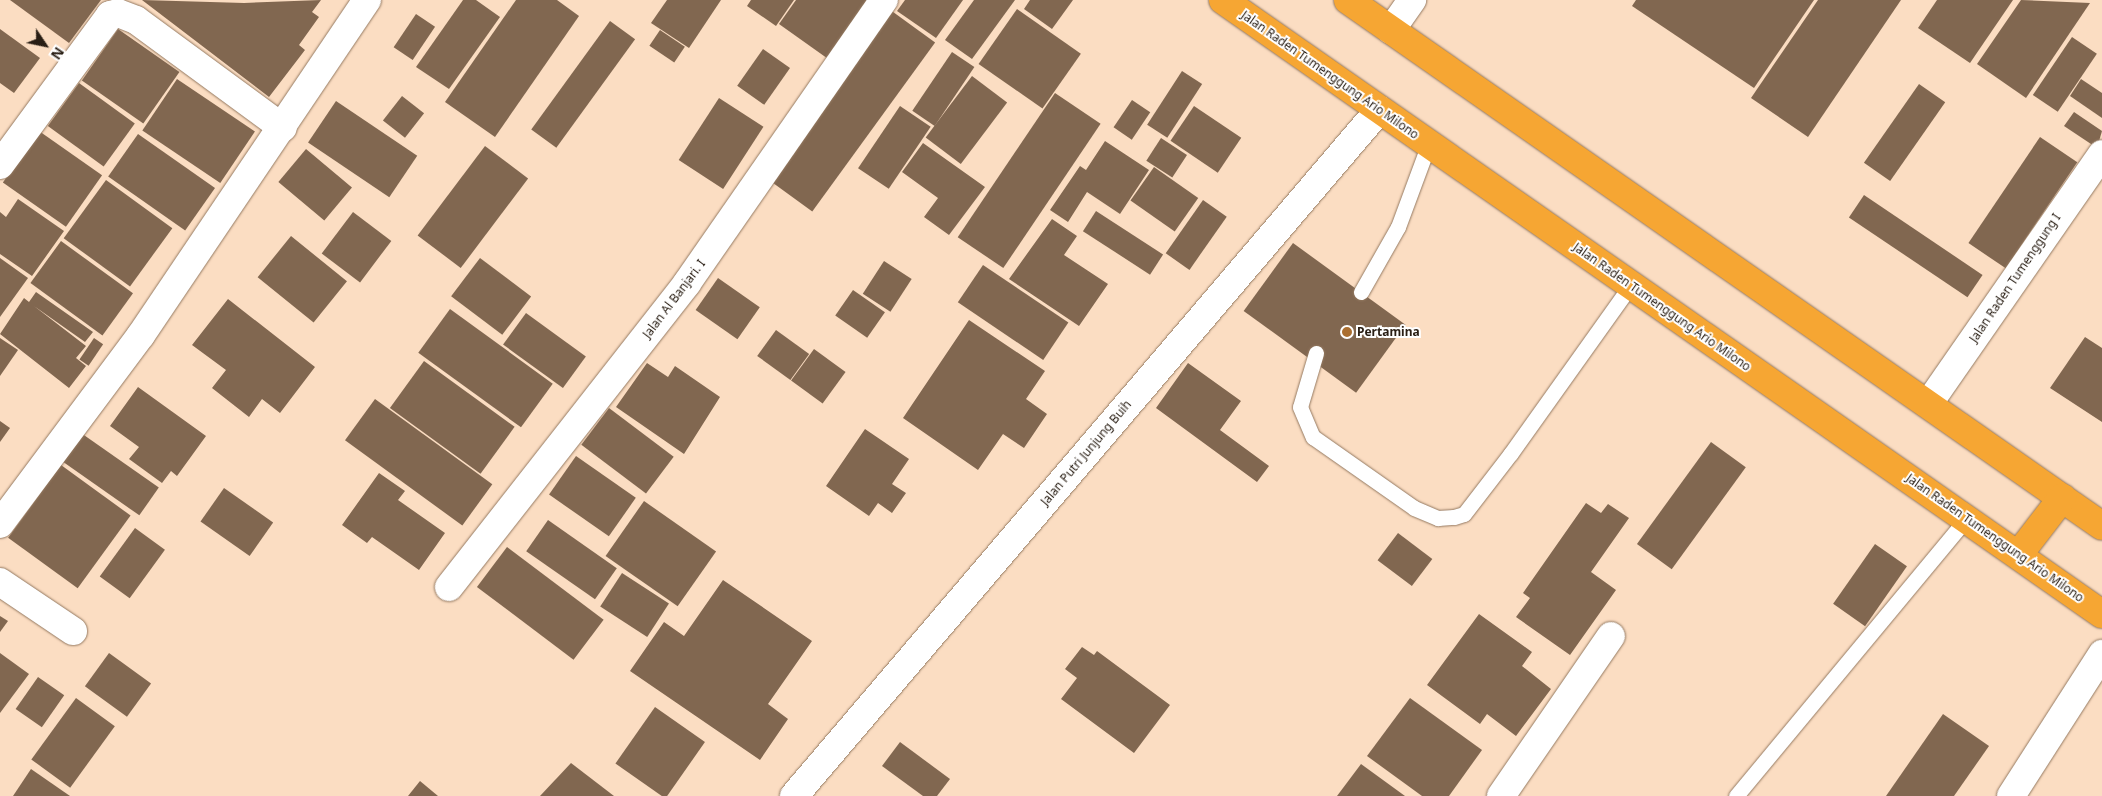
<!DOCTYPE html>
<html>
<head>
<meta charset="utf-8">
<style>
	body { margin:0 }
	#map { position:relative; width:2102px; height:796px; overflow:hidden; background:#fbddc2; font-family:"Noto Sans",sans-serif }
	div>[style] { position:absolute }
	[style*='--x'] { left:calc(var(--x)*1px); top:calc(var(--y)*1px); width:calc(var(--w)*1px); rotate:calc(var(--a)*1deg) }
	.building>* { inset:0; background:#816750; transform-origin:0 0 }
	.roads { filter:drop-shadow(0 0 1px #947961) drop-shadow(0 0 1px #947961) }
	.service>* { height:15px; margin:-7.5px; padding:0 7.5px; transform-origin:7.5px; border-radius:7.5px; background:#fff }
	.minor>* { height:28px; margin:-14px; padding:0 14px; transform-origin:14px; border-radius:14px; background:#fff }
	.trunk>* { height:28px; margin:-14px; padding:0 14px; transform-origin:14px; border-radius:14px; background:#f6a633 }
	.dots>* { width:14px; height:14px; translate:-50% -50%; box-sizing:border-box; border:2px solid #fff; border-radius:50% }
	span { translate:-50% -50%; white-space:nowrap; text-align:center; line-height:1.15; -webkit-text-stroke:4px #fff; paint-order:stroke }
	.street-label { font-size:12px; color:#291e14 }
	.poi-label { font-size:12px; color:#291e14; font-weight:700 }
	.left { translate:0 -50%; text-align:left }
	.north { position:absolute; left:20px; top:20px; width:50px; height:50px; -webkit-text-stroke:4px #fff; paint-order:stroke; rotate:124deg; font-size:14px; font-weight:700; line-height:20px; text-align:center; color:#291e14 }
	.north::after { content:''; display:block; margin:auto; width:18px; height:22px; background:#291e14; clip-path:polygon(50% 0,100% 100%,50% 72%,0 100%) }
</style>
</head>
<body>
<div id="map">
	<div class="building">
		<div style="clip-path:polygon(10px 0,101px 0,69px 43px)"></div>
		<div style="clip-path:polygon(142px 0,244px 3px,321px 0,312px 12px,319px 17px,299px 45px,305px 50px,269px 97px)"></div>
		<div style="clip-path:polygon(463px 0,476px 0,500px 17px,449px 89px,416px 67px)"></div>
		<div style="clip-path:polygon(516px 0,557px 0,579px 16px,495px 137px,445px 102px)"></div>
		<div style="clip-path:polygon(667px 0,721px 0,689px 48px,651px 23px)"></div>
		<div style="clip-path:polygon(751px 0,794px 0,776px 26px,747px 6px)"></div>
		<div style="clip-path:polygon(796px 0,875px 0,831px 61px,779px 24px)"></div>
		<div style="clip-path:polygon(905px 0,963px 0,936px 38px,897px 11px)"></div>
		<div style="clip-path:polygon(974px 0,1015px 0,972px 59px,945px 40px)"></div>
		<div style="clip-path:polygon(1030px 0,1073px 0,1052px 29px,1024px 9px)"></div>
		<div style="clip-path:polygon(1636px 0,1814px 0,1754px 88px,1632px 6px)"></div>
		<div style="clip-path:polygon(1818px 0,1901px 0,1808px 137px,1751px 98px)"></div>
		<div style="clip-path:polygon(1937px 0,2013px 0,1970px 63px,1918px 28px)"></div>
		<div style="clip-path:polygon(2021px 0,2090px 3px,2026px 98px,1977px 64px)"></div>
		<div style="left:889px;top:9px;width:57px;height:209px;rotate:36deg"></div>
		<div style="left:1017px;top:9px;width:78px;height:67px;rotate:35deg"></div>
		<div style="left:416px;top:14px;width:23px;height:40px;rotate:34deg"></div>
		<div style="left:610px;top:21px;width:31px;height:134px;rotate:36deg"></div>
		<div style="clip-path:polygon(0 29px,40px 58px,14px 93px,0 83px)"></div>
		<div style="left:118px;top:29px;width:75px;height:63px;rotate:35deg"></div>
		<div style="left:660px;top:30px;width:30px;height:19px;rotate:34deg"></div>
		<div style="left:2072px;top:37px;width:30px;height:70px;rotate:34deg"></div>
		<div style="left:763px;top:49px;width:33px;height:45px;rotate:35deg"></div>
		<div style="left:952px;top:52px;width:27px;height:71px;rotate:34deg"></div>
		<div style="left:1182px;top:71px;width:24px;height:64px;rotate:33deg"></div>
		<div style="left:972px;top:76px;width:44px;height:77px;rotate:37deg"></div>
		<div style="left:177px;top:79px;width:94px;height:62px;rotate:34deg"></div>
		<div style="clip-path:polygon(2081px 79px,2102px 93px,2102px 118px,2070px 96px)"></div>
		<div style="left:79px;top:83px;width:69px;height:53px;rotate:36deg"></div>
		<div style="left:1919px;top:84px;width:32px;height:96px;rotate:35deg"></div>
		<div style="left:1055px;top:93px;width:55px;height:174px;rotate:34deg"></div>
		<div style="left:402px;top:96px;width:28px;height:31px;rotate:38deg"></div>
		<div style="left:719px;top:98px;width:53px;height:74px;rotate:33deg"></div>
		<div style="left:1132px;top:100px;width:22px;height:33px;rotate:34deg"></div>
		<div style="left:336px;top:101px;width:98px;height:50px;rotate:34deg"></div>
		<div style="left:900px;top:106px;width:37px;height:75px;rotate:34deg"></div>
		<div style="left:1194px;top:106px;width:57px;height:42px;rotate:34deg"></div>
		<div style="clip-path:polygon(2074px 112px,2102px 131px,2097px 148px,2064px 126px)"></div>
		<div style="left:39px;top:131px;width:77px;height:63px;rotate:35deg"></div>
		<div style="left:138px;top:134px;width:94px;height:52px;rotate:35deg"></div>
		<div style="left:2040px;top:137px;width:45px;height:128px;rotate:34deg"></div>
		<div style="left:1161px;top:138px;width:31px;height:27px;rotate:33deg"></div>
		<div style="clip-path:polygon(1105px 141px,1149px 170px,1120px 214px,1087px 192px,1068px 222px,1050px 210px,1080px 166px,1086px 170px)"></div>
		<div style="clip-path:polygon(923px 143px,985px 187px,949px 235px,924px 217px,938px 198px,902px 172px)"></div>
		<div style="left:485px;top:146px;width:54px;height:112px;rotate:37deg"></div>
		<div style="left:306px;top:149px;width:60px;height:43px;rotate:40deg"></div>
		<div style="left:1154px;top:167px;width:54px;height:41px;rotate:35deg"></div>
		<div style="left:106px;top:180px;width:82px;height:72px;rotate:36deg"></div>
		<div style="left:1864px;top:195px;width:143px;height:27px;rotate:34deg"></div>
		<div style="clip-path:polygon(18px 199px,64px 231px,32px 276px,0 254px,0 212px,6px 217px)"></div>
		<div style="left:1203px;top:200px;width:29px;height:65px;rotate:35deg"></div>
		<div style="left:1096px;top:211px;width:80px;height:24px;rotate:33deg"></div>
		<div style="left:353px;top:212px;width:48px;height:52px;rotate:37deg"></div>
		<div style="clip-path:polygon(1052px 219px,1077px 236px,1064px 255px,1108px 284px,1079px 326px,1009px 279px)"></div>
		<div style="left:291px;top:236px;width:72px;height:53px;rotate:39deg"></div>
		<div style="left:61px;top:241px;width:89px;height:52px;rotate:36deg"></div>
		<div style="left:1293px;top:243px;width:139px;height:84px;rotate:36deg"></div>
		<div style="clip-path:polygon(0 258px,28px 278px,0 317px)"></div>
		<div style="left:480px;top:258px;width:64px;height:48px;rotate:37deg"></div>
		<div style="left:884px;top:261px;width:33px;height:39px;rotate:33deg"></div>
		<div style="left:983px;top:265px;width:103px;height:45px;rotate:34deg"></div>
		<div style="left:718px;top:278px;width:51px;height:39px;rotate:35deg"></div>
		<div style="left:853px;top:290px;width:39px;height:31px;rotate:35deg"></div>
		<div style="clip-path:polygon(36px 292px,93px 332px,85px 342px,34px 306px,86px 346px,76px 358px,86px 366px,69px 388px,0 334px,24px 298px,29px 302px)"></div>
		<div style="clip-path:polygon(228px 299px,315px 367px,280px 413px,262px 399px,249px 417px,212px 388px,226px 370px,192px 345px)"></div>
		<div style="left:450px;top:309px;width:127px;height:54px;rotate:36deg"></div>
		<div style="left:526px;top:313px;width:74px;height:39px;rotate:36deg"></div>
		<div style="clip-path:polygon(969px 320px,1045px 371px,1026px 399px,1047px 414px,1024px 448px,1003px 434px,978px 470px,903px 418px)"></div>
		<div style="left:776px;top:330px;width:41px;height:32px;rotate:36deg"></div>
		<div style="clip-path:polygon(2085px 337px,2102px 348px,2102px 422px,2050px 388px)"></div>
		<div style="clip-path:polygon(0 338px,18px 350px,0 376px)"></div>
		<div style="left:94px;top:338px;width:11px;height:26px;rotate:34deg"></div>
		<div style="left:814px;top:349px;width:39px;height:39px;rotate:36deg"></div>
		<div style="left:424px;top:361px;width:112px;height:58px;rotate:36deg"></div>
		<div style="clip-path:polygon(647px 363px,668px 377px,675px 366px,720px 397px,684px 454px,616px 407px)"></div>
		<div style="clip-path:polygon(1188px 363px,1241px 401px,1220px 430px,1269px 466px,1257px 482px,1156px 408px)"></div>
		<div style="clip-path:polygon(138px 387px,206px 436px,177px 476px,171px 471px,162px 483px,129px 459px,139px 447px,110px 426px)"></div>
		<div style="left:375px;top:399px;width:145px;height:51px;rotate:36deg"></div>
		<div style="left:609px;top:408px;width:81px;height:46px;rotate:37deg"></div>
		<div style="clip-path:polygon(0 421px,10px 428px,0 442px)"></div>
		<div style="clip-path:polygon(865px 429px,909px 459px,892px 484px,906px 493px,892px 513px,878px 503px,869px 516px,826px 486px)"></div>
		<div style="left:81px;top:433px;width:95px;height:34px;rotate:35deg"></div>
		<div style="left:1711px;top:442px;width:43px;height:126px;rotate:36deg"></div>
		<div style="left:576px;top:456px;width:73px;height:47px;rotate:35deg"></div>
		<div style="left:61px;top:465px;width:86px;height:90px;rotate:36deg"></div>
		<div style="clip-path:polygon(379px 473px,405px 491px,398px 500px,445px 533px,419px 570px,372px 537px,367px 543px,342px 525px)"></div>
		<div style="left:224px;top:488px;width:60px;height:41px;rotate:35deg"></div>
		<div style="left:644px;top:501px;width:88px;height:67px;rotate:35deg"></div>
		<div style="clip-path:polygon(1586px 503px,1601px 513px,1608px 504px,1629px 518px,1591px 572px,1616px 590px,1570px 655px,1516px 617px,1530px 598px,1523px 593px)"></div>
		<div style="left:548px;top:520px;width:84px;height:38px;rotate:35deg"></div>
		<div style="left:135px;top:528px;width:37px;height:60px;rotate:36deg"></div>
		<div style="left:1398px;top:533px;width:43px;height:34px;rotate:37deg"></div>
		<div style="left:1875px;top:544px;width:39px;height:73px;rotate:35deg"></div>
		<div style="left:507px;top:547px;width:121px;height:50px;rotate:37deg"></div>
		<div style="left:622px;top:573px;width:56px;height:40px;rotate:33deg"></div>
		<div style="clip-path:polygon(723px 580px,812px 641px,768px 704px,788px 719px,760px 760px,630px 671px,664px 622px,684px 636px)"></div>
		<div style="clip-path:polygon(1479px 614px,1532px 652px,1522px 666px,1551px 689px,1516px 736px,1487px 714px,1480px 724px,1427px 685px)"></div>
		<div style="clip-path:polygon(0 616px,8px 621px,0 632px)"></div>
		<div style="clip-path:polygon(1082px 647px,1094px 655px,1097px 651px,1170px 705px,1134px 753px,1061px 699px,1077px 678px,1065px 669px)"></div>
		<div style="clip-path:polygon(0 653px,29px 674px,0 713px)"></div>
		<div style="left:109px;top:653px;width:52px;height:41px;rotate:36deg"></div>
		<div style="left:38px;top:677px;width:32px;height:39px;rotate:35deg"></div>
		<div style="left:76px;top:698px;width:48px;height:76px;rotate:36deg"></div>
		<div style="clip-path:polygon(1410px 698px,1482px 750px,1449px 796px,1422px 796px,1367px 756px)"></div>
		<div style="left:655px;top:707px;width:61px;height:69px;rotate:35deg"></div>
		<div style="clip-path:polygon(1943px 714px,1989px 746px,1954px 796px,1886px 796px)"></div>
		<div style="clip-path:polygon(900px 742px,950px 779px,937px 796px,923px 796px,882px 766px)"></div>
		<div style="clip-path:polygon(571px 763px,614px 796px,540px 796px)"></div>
		<div style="clip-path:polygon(1361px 764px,1405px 796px,1337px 796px)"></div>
		<div style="clip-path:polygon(31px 769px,70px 796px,13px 796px)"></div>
		<div style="clip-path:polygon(420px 781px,438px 796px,408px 796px)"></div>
	</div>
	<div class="roads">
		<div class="service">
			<div style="--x:1361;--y:292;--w:75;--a:-60.4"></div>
			<div style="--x:1398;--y:227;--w:90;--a:-69.7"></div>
			<div style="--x:1316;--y:353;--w:56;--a:106.5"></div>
			<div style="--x:1300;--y:407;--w:33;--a:67"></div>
			<div style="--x:1313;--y:437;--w:123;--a:35.1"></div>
			<div style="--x:1414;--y:508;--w:26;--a:23"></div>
			<div style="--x:1438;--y:518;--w:16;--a:-4"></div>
			<div style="--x:1454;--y:517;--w:10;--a:-17"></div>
			<div style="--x:1464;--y:514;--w:77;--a:-52.4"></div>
			<div style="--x:1511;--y:453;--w:206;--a:-54.5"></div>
			<div style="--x:1736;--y:796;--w:361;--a:-50.3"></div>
		</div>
		<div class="minor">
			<div style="--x:1391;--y:30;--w:37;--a:-55"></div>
			<div style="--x:0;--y:165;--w:186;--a:-53.7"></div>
			<div style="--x:110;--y:15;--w:8;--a:-14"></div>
			<div style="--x:118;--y:13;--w:19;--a:21"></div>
			<div style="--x:136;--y:20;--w:182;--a:36.3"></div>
			<div style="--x:1929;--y:403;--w:303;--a:-55.2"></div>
			<div style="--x:0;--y:524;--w:236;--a:-53.3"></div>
			<div style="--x:141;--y:335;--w:404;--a:-56"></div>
			<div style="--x:0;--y:582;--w:88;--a:33.9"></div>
			<div style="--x:449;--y:587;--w:386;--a:-51.9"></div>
			<div style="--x:687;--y:283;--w:345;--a:-55.2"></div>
			<div style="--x:794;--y:796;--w:902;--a:-49.54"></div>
			<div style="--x:1501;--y:796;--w:194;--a:-55.5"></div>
			<div style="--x:2011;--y:796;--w:169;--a:-57.3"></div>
		</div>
		<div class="trunk">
			<div style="--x:1223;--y:0;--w:1072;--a:34.94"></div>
			<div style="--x:1348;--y:0;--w:919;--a:34.9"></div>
			<div style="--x:2019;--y:554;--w:71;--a:-52.5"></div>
		</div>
	</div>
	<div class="dots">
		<div style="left:1347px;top:332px;background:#ab6f31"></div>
	</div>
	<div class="street-label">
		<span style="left:1330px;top:75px;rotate:35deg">Jalan Raden Tumenggung Ario Milono</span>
		<span style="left:2015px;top:278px;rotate:-56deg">Jalan Raden Tumenggung I</span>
		<span style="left:674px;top:299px;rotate:-53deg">Jalan Al Banjari. I</span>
		<span style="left:1662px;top:307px;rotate:35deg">Jalan Raden Tumenggung Ario Milono</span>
		<span style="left:1086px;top:453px;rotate:-50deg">Jalan Putri Junjung Buih</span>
		<span style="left:1995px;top:538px;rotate:35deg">Jalan Raden Tumenggung Ario Milono</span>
	</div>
	<div class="poi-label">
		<span class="left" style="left:1357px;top:332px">Pertamina</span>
	</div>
	<div class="north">N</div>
</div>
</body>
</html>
